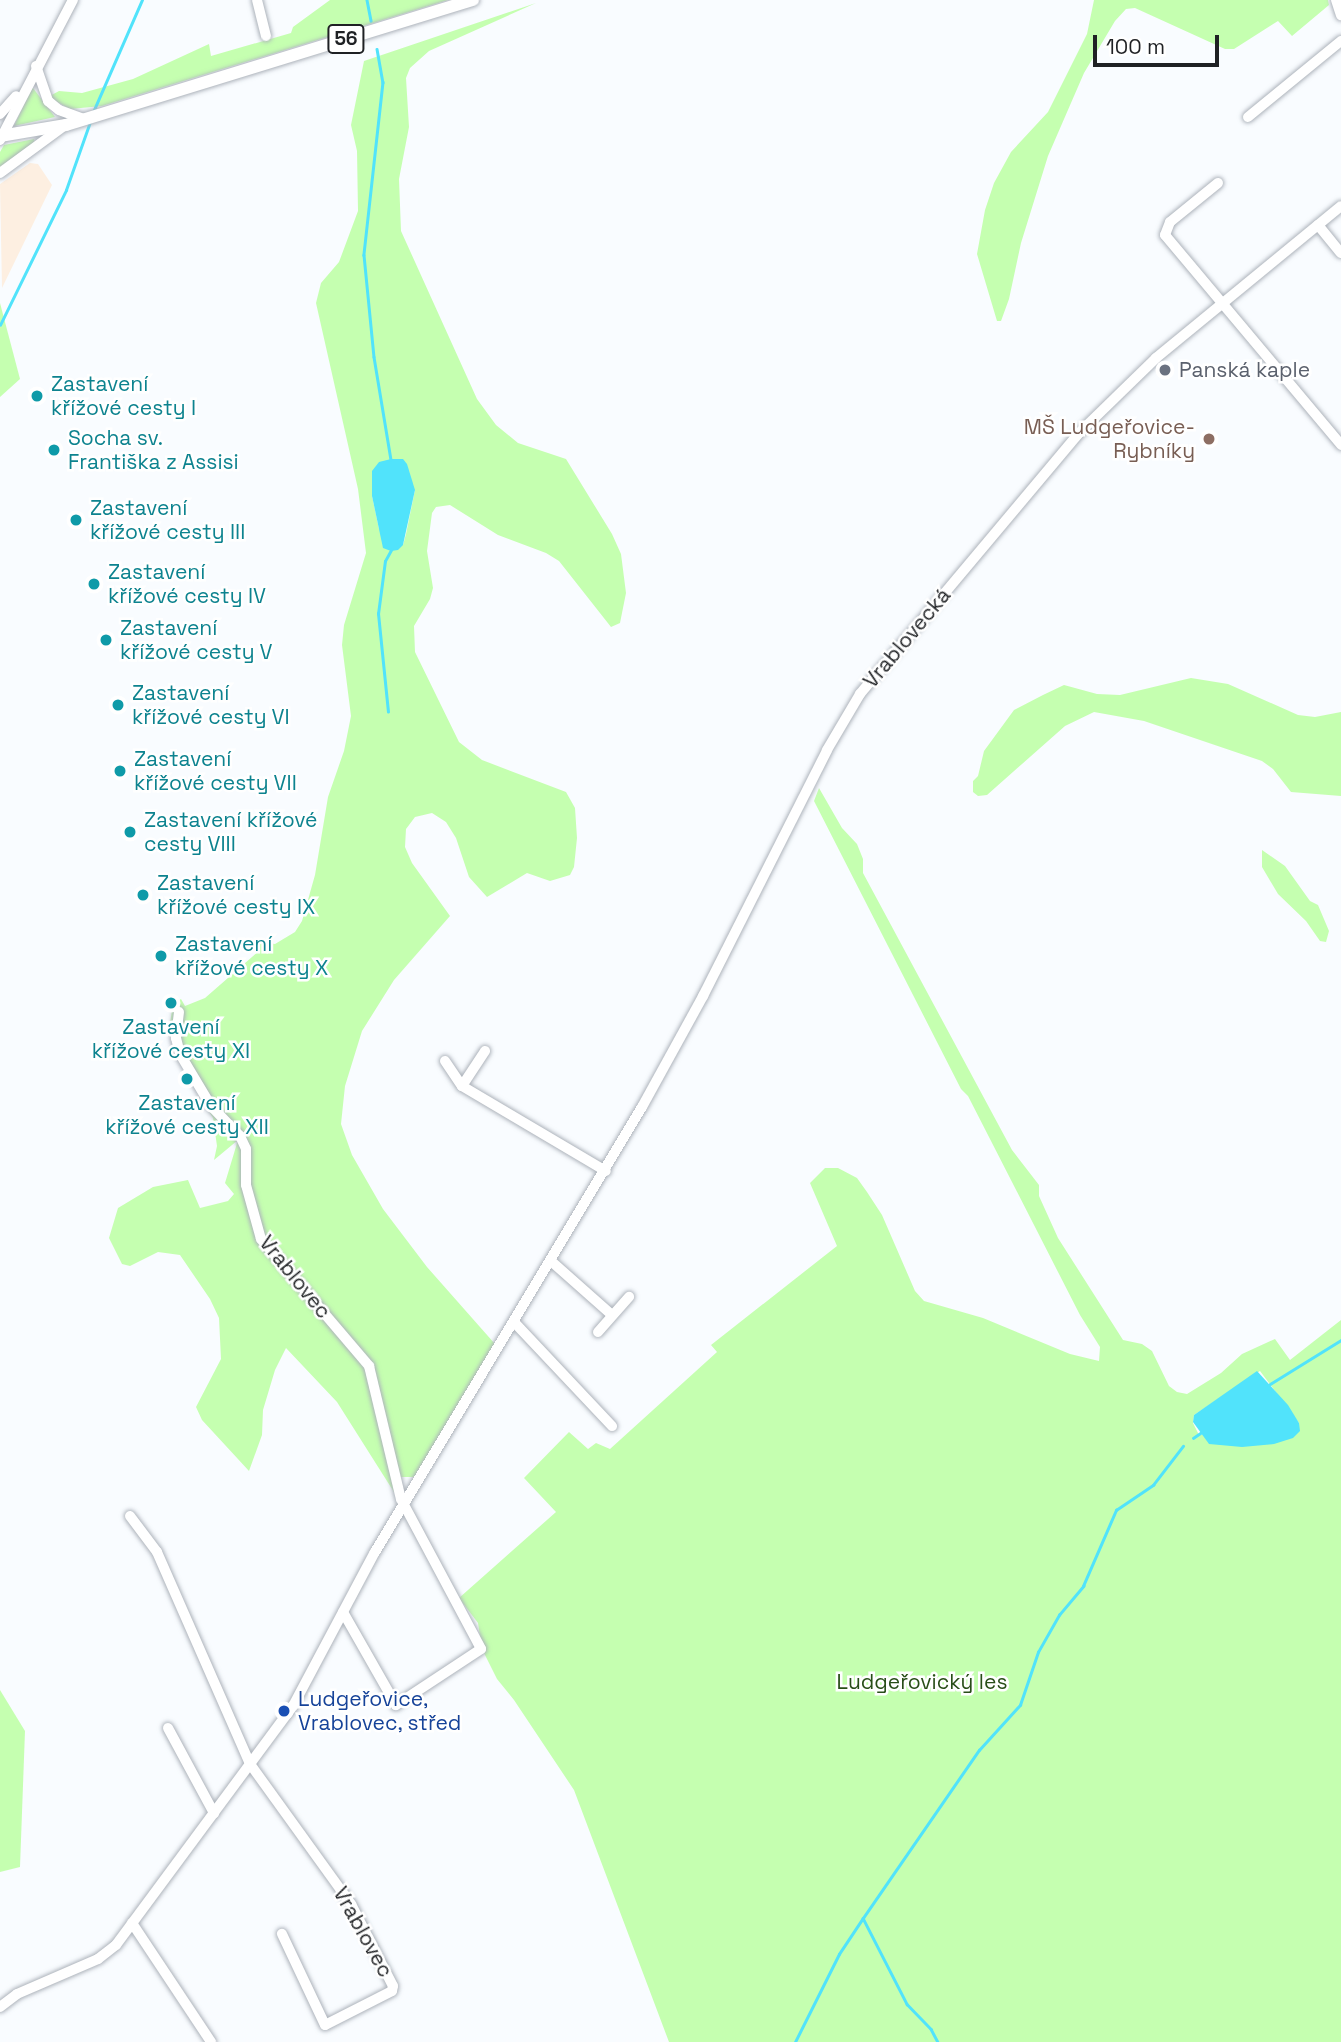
<!DOCTYPE html>
<html>
<head>
<meta charset="utf-8">
<style>
	body { margin:0 }
	#map { position:relative; width:1341px; height:2042px; overflow:hidden; background:#f9fcff; font-family:"Space Grotesk",sans-serif }
	div>[style] { position:absolute }
	[style*='--x'] { left:calc(var(--x)*1px); top:calc(var(--y)*1px); width:calc(var(--w)*1px); rotate:calc(var(--a)*1deg) }
	.industrial>* { inset:0; background:#fdefe1 }
	.green>* { inset:0; background:#c5ffb0 }
	.water>* { inset:0; background:#51e3fb }
	.stream>* { height:2.5px; margin:-1.25px; padding:0 1.25px; transform-origin:1.25px; border-radius:1.25px; background:#51e3fb }
	.roads { filter:drop-shadow(0 0 2px #adb3bb) drop-shadow(0 0 2px #adb3bb) }
	.minor>* { height:10px; margin:-5px; padding:0 5px; transform-origin:5px; border-radius:5px; background:#fff }
	.major>* { height:12px; margin:-6px; padding:0 6px; transform-origin:6px; border-radius:6px; background:#fff }
	.dots>* { width:19px; height:19px; translate:-50% -50%; box-sizing:border-box; border:4px solid #fff; border-radius:50% }
	span { translate:-50% -50%; white-space:nowrap; text-align:center; line-height:1.15; -webkit-text-stroke:5px #fff; paint-order:stroke }
	.shield-label span { padding:2px 5px; background:#fff; border:2px solid; border-radius:5px; -webkit-text-stroke-width:0 }
	.shield-label { font-size:19px; color:#1f2124; font-weight:700 }
	.worship-label { font-size:21px; color:#5b616d }
	.left { translate:0 -50%; text-align:left }
	.culture-label { font-size:21px; color:#0d838f }
	.education-label { font-size:21px; color:#785e54 }
	.right { translate:-100% -50%; text-align:right }
	.street-label { font-size:21px; color:#1f2124 }
	.park-label { font-size:21px; color:#284e18 }
	.transit-label { font-size:21px; color:#164399 }
	.scale { position:absolute; left:1093px; top:35px; width:126px; height:32px; box-sizing:border-box; border:4px solid #1f2124; border-top:0; padding-left:9px; font-size:21px; line-height:24px; white-space:nowrap; color:#1f2124; -webkit-text-stroke:5px #fff; paint-order:stroke }
</style>
</head>
<body>
<div id="map">
	<div class="industrial">
		<div style="clip-path:polygon(30px 163px,38px 164px,52px 185px,2px 288px,0 184px)"></div>
	</div>
	<div class="green">
		<div style="clip-path:polygon(330px 0,448px 0,102px 106px,70px 109px,48px 97px,59px 91px,82px 93px,133px 79px,209px 44px,211px 56px,291px 33px,293px 27px)"></div>
		<div style="clip-path:polygon(1094px 0,1328px 0,1329px 5px,1292px 36px,1278px 21px,1234px 49px,1225px 49px,1135px 8px,1126px 9px,1115px 21px,1084px 73px,1048px 156px,1021px 243px,1009px 299px,1001px 321px,997px 321px,977px 254px,985px 210px,994px 183px,1011px 152px,1048px 112px,1087px 34px)"></div>
		<div style="clip-path:polygon(evenodd,536px 3px,429px 51px,410px 68px,406px 78px,409px 127px,399px 179px,401px 231px,477px 399px,496px 425px,518px 443px,566px 459px,612px 534px,621px 554px,626px 593px,620px 623px,611px 627px,559px 561px,546px 553px,498px 535px,450px 505px,436px 507px,432px 513px,427px 551px,433px 588px,430px 599px,414px 626px,415px 652px,459px 742px,482px 760px,566px 792px,575px 808px,577px 838px,574px 867px,570px 875px,550px 881px,527px 873px,487px 897px,469px 877px,456px 838px,446px 822px,432px 813px,415px 817px,406px 829px,405px 847px,412px 863px,450px 916px,394px 980px,362px 1031px,345px 1086px,341px 1124px,352px 1155px,383px 1209px,427px 1267px,495px 1344px,414px 1477px,394px 1477px,399px 1500px,337px 1402px,286px 1348px,275px 1370px,263px 1410px,262px 1435px,249px 1471px,202px 1420px,196px 1407px,221px 1359px,219px 1318px,210px 1299px,180px 1255px,158px 1252px,130px 1266px,122px 1264px,109px 1238px,118px 1208px,153px 1187px,188px 1180px,200px 1208px,228px 1201px,234px 1194px,225px 1183px,238px 1140px,214px 1160px,217px 1146px,213px 1118px,178px 1060px,169px 1030px,173px 1004px,181px 999px,185px 1006px,205px 998px,260px 950px,260px 942px,275px 944px,295px 932px,302px 921px,315px 875px,328px 797px,344px 751px,351px 716px,342px 645px,344px 625px,366px 553px,358px 489px,316px 303px,321px 283px,339px 262px,358px 211px,357px 151px,351px 125px,364px 61px,536px 3px,415px 490px,406px 534px,403px 545px,379px 529px,372px 496px,415px 490px)"></div>
		<div style="clip-path:polygon(33px 88px,55px 117px,14px 126px,32px 88px)"></div>
		<div style="clip-path:polygon(34px 139px,35px 144px,0 169px,0 152px,4px 145px)"></div>
		<div style="clip-path:polygon(0 303px,20px 379px,0 397px)"></div>
		<div style="clip-path:polygon(1191px 678px,1228px 684px,1298px 715px,1315px 717px,1341px 712px,1341px 796px,1291px 792px,1273px 769px,1262px 761px,1144px 721px,1094px 712px,1065px 726px,987px 795px,978px 796px,973px 792px,973px 781px,978px 776px,984px 751px,1014px 710px,1043px 695px,1064px 685px,1097px 694px,1120px 695px)"></div>
		<div style="clip-path:polygon(evenodd,819px 788px,842px 828px,857px 844px,863px 859px,863px 873px,1012px 1150px,1039px 1185px,1039px 1196px,1058px 1238px,1123px 1340px,1142px 1344px,1152px 1351px,1169px 1386px,1177px 1392px,1187px 1394px,1221px 1373px,1242px 1354px,1275px 1339px,1290px 1360px,1341px 1320px,1341px 2042px,669px 2042px,574px 1790px,514px 1700px,497px 1679px,482px 1649px,478px 1623px,459px 1598px,556px 1512px,524px 1478px,569px 1432px,588px 1449px,596px 1443px,610px 1449px,717px 1352px,711px 1345px,837px 1246px,810px 1183px,825px 1168px,838px 1168px,857px 1178px,867px 1192px,882px 1215px,915px 1291px,924px 1301px,983px 1318px,1070px 1354px,1099px 1361px,1100px 1347px,1080px 1315px,968px 1096px,961px 1089px,814px 801px,819px 788px,1260px 1371px,1299px 1423px,1199px 1435px,1193px 1423px,1194px 1415px,1260px 1371px)"></div>
		<div style="clip-path:polygon(1262px 850px,1285px 866px,1310px 901px,1318px 905px,1329px 931px,1326px 942px,1320px 941px,1306px 921px,1278px 894px,1262px 867px)"></div>
		<div style="clip-path:polygon(0 1690px,25px 1731px,20px 1867px,0 1872px)"></div>
	</div>
	<div class="water">
		<div style="clip-path:polygon(391px 459px,403px 459px,407px 464px,415px 490px,403px 545px,398px 550px,391px 551px,383px 548px,372px 496px,372px 471px,379px 462px)"></div>
		<div style="clip-path:polygon(1257px 1371px,1288px 1405px,1299px 1423px,1300px 1431px,1293px 1438px,1274px 1444px,1242px 1447px,1209px 1444px,1193px 1422px,1194px 1415px)"></div>
	</div>
	<div class="stream">
		<div style="--x:367;--y:0;--w:21;--a:79"></div>
		<div style="--x:377;--y:49;--w:34;--a:80"></div>
		<div style="--x:383;--y:82;--w:174;--a:96.3"></div>
		<div style="--x:364;--y:255;--w:102;--a:84.4"></div>
		<div style="--x:374;--y:357;--w:104;--a:80.6"></div>
		<div style="--x:93;--y:112;--w:122;--a:-66.4"></div>
		<div style="--x:0;--y:325;--w:150;--a:-63.9"></div>
		<div style="--x:66;--y:190;--w:72;--a:-70.6"></div>
		<div style="--x:388;--y:712;--w:99;--a:-95.8"></div>
		<div style="--x:378;--y:614;--w:53;--a:-82.5"></div>
		<div style="--x:385;--y:561;--w:13;--a:-61"></div>
		<div style="--x:1270;--y:1384;--w:84;--a:-31.8"></div>
		<div style="--x:1193;--y:1438;--w:11;--a:-34"></div>
		<div style="--x:863;--y:1918;--w:97;--a:62.9"></div>
		<div style="--x:907;--y:2004;--w:35;--a:46"></div>
		<div style="--x:931;--y:2029;--w:15;--a:62"></div>
		<div style="--x:795;--y:2042;--w:98;--a:-63.4"></div>
		<div style="--x:839;--y:1954;--w:43;--a:-56.3"></div>
		<div style="--x:863;--y:1918;--w:204;--a:-55.4"></div>
		<div style="--x:979;--y:1750;--w:61;--a:-47.7"></div>
		<div style="--x:1020;--y:1705;--w:56;--a:-71.2"></div>
		<div style="--x:1038;--y:1652;--w:43;--a:-60.4"></div>
		<div style="--x:1059;--y:1615;--w:38;--a:-50"></div>
		<div style="--x:1083;--y:1586;--w:83;--a:-66.5"></div>
		<div style="--x:1116;--y:1510;--w:45;--a:-34"></div>
		<div style="--x:1153;--y:1485;--w:49;--a:-52.4"></div>
	</div>
	<div class="roads">
		<div class="minor">
			<div style="--x:257;--y:0;--w:37;--a:76"></div>
			<div style="--x:1336;--y:0;--w:16;--a:72"></div>
			<div style="--x:36;--y:66;--w:37;--a:71"></div>
			<div style="--x:48;--y:101;--w:14;--a:39"></div>
			<div style="--x:59;--y:110;--w:27;--a:20"></div>
			<div style="--x:0;--y:114;--w:24;--a:-48"></div>
			<div style="--x:1248;--y:117;--w:120;--a:-39.3"></div>
			<div style="--x:0;--y:140;--w:158;--a:-62.5"></div>
			<div style="--x:0;--y:173;--w:79;--a:-36.3"></div>
			<div style="--x:1218;--y:183;--w:62;--a:140.9"></div>
			<div style="--x:1170;--y:222;--w:14;--a:111"></div>
			<div style="--x:1165;--y:235;--w:274;--a:50"></div>
			<div style="--x:1318;--y:225;--w:36;--a:51"></div>
			<div style="--x:179;--y:1012;--w:26;--a:97"></div>
			<div style="--x:176;--y:1038;--w:16;--a:76"></div>
			<div style="--x:180;--y:1054;--w:61;--a:59.2"></div>
			<div style="--x:211;--y:1106;--w:42;--a:46"></div>
			<div style="--x:240;--y:1136;--w:14;--a:65"></div>
			<div style="--x:246;--y:1149;--w:36;--a:90"></div>
			<div style="--x:246;--y:1185;--w:56;--a:74.5"></div>
			<div style="--x:261;--y:1239;--w:167;--a:49.6"></div>
			<div style="--x:369;--y:1366;--w:137;--a:76.5"></div>
			<div style="--x:401;--y:1499;--w:170;--a:61.9"></div>
			<div style="--x:481;--y:1649;--w:102;--a:146.6"></div>
			<div style="--x:396;--y:1705;--w:107;--a:-119.7"></div>
			<div style="--x:445;--y:1061;--w:30;--a:56"></div>
			<div style="--x:462;--y:1086;--w:167;--a:30.6"></div>
			<div style="--x:462;--y:1086;--w:42;--a:-56.7"></div>
			<div style="--x:551;--y:1261;--w:81;--a:41.5"></div>
			<div style="--x:514;--y:1322;--w:143;--a:46.7"></div>
			<div style="--x:598;--y:1332;--w:47;--a:-48.5"></div>
			<div style="--x:130;--y:1516;--w:45;--a:53.1"></div>
			<div style="--x:157;--y:1552;--w:232;--a:66.3"></div>
			<div style="--x:250;--y:1764;--w:173;--a:54.2"></div>
			<div style="--x:351;--y:1904;--w:92;--a:62.9"></div>
			<div style="--x:393;--y:1986;--w:5;--a:101"></div>
			<div style="--x:392;--y:1991;--w:75;--a:153.1"></div>
			<div style="--x:325;--y:2025;--w:101;--a:-115.3"></div>
			<div style="--x:168;--y:1728;--w:97;--a:61.6"></div>
			<div style="--x:132;--y:1923;--w:143;--a:56.4"></div>
			<div style="--x:0;--y:2007;--w:21;--a:-37"></div>
			<div style="--x:17;--y:1994;--w:88;--a:-23.4"></div>
			<div style="--x:98;--y:1959;--w:23;--a:-38"></div>
			<div style="--x:116;--y:1945;--w:297;--a:-53.5"></div>
			<div style="--x:293;--y:1706;--w:174;--a:-62"></div>
			<div style="--x:375;--y:1552;--w:519;--a:-59.04"></div>
			<div style="--x:642;--y:1107;--w:127;--a:-61.2"></div>
			<div style="--x:703;--y:996;--w:275;--a:-63.2"></div>
			<div style="--x:827;--y:750;--w:65;--a:-59.5"></div>
			<div style="--x:860;--y:694;--w:341;--a:-50"></div>
			<div style="--x:1079;--y:433;--w:107;--a:-44.2"></div>
			<div style="--x:1156;--y:358;--w:239;--a:-39.4"></div>
		</div>
		<div class="major">
			<div style="--x:0;--y:136;--w:67;--a:-9.5"></div>
			<div style="--x:66;--y:125;--w:426;--a:-17.1"></div>
		</div>
	</div>
	<div class="dots">
		<div style="left:1165px;top:370px;background:#6b7280"></div>
		<div style="left:37px;top:396px;background:#0f9aa8"></div>
		<div style="left:1209px;top:439px;background:#8d6e63"></div>
		<div style="left:54px;top:450px;background:#0f9aa8"></div>
		<div style="left:76px;top:520px;background:#0f9aa8"></div>
		<div style="left:94px;top:584px;background:#0f9aa8"></div>
		<div style="left:106px;top:640px;background:#0f9aa8"></div>
		<div style="left:118px;top:705px;background:#0f9aa8"></div>
		<div style="left:120px;top:771px;background:#0f9aa8"></div>
		<div style="left:130px;top:832px;background:#0f9aa8"></div>
		<div style="left:143px;top:895px;background:#0f9aa8"></div>
		<div style="left:161px;top:956px;background:#0f9aa8"></div>
		<div style="left:171px;top:1003px;background:#0f9aa8"></div>
		<div style="left:187px;top:1079px;background:#0f9aa8"></div>
		<div style="left:284px;top:1711px;background:#1a4fb4"></div>
	</div>
	<div class="shield-label">
		<span style="left:346px;top:39px">56</span>
	</div>
	<div class="worship-label">
		<span class="left" style="left:1179px;top:370px">Panská kaple</span>
	</div>
	<div class="culture-label">
		<span class="left" style="left:51px;top:396px">Zastavení<br>křížové cesty I</span>
		<span class="left" style="left:68px;top:450px">Socha sv.<br>Františka z Assisi</span>
		<span class="left" style="left:90px;top:520px">Zastavení<br>křížové cesty III</span>
		<span class="left" style="left:108px;top:584px">Zastavení<br>křížové cesty IV</span>
		<span class="left" style="left:120px;top:640px">Zastavení<br>křížové cesty V</span>
		<span class="left" style="left:132px;top:705px">Zastavení<br>křížové cesty VI</span>
		<span class="left" style="left:134px;top:771px">Zastavení<br>křížové cesty VII</span>
		<span class="left" style="left:144px;top:832px">Zastavení křížové<br>cesty VIII</span>
		<span class="left" style="left:157px;top:895px">Zastavení<br>křížové cesty IX</span>
		<span class="left" style="left:175px;top:956px">Zastavení<br>křížové cesty X</span>
		<span style="left:171px;top:1039px">Zastavení<br>křížové cesty XI</span>
		<span style="left:187px;top:1115px">Zastavení<br>křížové cesty XII</span>
	</div>
	<div class="education-label">
		<span class="right" style="left:1195px;top:439px">MŠ Ludgeřovice-<br>Rybníky</span>
	</div>
	<div class="street-label">
		<span style="left:907px;top:638px;rotate:-50deg">Vrablovecká</span>
		<span style="left:295px;top:1277px;rotate:51deg">Vrablovec</span>
		<span style="left:363px;top:1932px;rotate:61deg">Vrablovec</span>
	</div>
	<div class="park-label">
		<span style="left:922px;top:1682px">Ludgeřovický les</span>
	</div>
	<div class="transit-label">
		<span class="left" style="left:298px;top:1711px">Ludgeřovice,<br>Vrablovec, střed</span>
	</div>
	<div class="scale">100 m</div>
</div>
</body>
</html>
